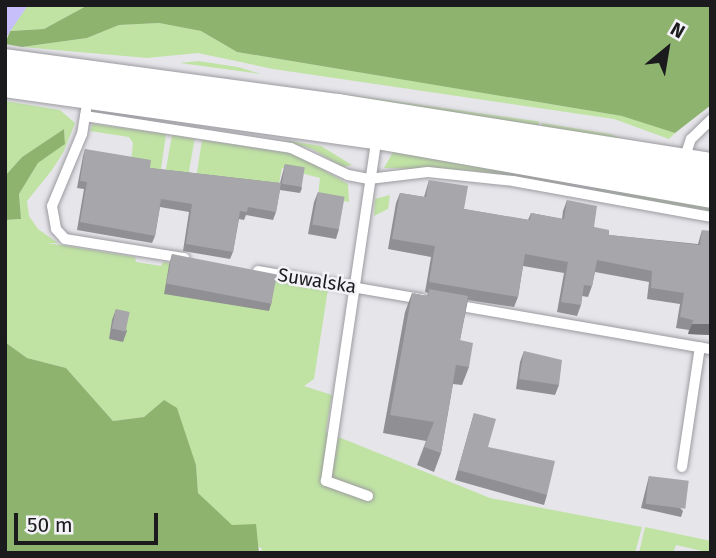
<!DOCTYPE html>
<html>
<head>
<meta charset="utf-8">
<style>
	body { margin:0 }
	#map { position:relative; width:716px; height:558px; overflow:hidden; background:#e5e5ea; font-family:"Fira Sans",sans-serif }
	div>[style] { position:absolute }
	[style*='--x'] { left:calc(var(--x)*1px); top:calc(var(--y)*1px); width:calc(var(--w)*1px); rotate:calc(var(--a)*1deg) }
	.green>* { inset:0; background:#c0e3a4; transform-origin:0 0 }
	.forest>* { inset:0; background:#8eb36f }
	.water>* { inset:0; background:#c6bff9 }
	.roads { filter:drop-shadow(0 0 2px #9c9ba0) drop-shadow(0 0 2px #9c9ba0) }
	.service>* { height:10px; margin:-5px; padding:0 5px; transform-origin:5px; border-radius:5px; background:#fff }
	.tertiary>* { height:28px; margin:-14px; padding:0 14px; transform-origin:14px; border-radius:14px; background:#fff }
	.wall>* { inset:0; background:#908f93 }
	.shaded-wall>* { inset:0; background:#757478 }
	.building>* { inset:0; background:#a7a6ab; transform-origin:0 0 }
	span { translate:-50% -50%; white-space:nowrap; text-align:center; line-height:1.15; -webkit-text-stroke:5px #f3f2f7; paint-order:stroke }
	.street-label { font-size:19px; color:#1b1a1c }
	.frame { position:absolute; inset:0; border:7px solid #1b1a1c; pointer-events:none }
	.north { position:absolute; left:632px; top:14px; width:70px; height:70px; -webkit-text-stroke:5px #f3f2f7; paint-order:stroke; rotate:30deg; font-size:19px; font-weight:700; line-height:28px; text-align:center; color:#1b1a1c }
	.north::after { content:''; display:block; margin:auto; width:24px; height:32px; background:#1b1a1c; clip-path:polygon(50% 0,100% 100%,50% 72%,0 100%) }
	.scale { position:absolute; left:14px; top:513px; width:144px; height:32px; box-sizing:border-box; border:4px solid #1b1a1c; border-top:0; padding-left:9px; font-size:21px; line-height:24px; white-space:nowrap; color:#1b1a1c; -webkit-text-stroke:5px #f3f2f7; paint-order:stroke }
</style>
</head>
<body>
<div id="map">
	<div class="green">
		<div style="clip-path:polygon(28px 5px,88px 5px,44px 29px,10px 31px)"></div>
		<div style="clip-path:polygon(159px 23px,201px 31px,237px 52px,623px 116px,675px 133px,669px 139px,614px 119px,273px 69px,198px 53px,147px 58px,22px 47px,87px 38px,119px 25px)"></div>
		<div style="clip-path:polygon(198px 61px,238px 67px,261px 74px,180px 63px)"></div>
		<div style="left:350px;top:95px;width:191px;height:7px;rotate:8deg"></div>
		<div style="clip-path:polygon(5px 101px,60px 110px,75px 123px,64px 151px,52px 170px,27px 201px,29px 216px,38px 229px,58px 243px,48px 243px,135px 257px,136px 262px,161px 266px,163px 262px,328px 289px,314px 379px,304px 386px,332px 395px,326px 432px,490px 498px,642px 527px,635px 553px,259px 553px,262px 549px,214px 513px,198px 493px,196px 465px,164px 400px,144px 417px,113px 421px,66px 368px,27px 358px,5px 342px,5px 220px,21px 219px,19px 194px,38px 163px,65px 144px,64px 129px,22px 157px,5px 176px)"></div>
		<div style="clip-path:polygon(542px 123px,610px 134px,634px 143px,541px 129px)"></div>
		<div style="clip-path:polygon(93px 124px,166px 134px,160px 176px,131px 163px,133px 143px,129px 137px,90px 131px)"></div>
		<div style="left:172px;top:135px;width:23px;height:42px;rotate:10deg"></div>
		<div style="clip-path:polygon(202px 140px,296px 154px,348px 184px,349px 202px,318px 197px,320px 178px,282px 168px,278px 189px,196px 179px)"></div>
		<div style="clip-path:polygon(283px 140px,321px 146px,352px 165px,343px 167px,312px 149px)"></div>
		<div style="clip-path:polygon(393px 152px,571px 183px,571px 186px,474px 171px,384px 168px)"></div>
		<div style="clip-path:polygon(592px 182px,711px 201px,711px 211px,597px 191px)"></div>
		<div style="clip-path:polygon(390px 195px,388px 209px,374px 216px,375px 199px)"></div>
		<div style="clip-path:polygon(645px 527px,711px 541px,711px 553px,676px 545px,673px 553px,639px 553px)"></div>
	</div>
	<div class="forest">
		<div style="clip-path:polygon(88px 5px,711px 5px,711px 105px,675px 133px,622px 116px,237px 52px,201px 31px,159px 23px,119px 25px,87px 38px,22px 47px,5px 44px,10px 31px,44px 29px)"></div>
		<div style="clip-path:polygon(64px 129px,65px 144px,38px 163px,19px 194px,21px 219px,5px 220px,5px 176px,22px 157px)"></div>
		<div style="clip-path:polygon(5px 342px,27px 358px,66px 368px,113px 421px,144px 417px,164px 400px,177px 408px,196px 465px,198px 493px,232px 525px,256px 524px,259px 553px,5px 553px)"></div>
	</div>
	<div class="water">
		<div style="clip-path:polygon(5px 5px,28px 5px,5px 39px)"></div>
	</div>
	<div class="roads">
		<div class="service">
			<div style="--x:86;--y:110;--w:6;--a:99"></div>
			<div style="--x:85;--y:116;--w:208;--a:8.8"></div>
			<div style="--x:291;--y:148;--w:63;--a:25.3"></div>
			<div style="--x:348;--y:175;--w:21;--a:11"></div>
			<div style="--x:369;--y:179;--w:59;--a:-6.8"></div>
			<div style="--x:428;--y:172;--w:85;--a:6"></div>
			<div style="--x:513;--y:181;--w:201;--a:10.3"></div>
			<div style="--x:85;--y:116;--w:18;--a:99"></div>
			<div style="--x:82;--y:134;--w:78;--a:112.6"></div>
			<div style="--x:52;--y:206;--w:23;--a:80"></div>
			<div style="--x:56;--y:229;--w:13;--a:48"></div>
			<div style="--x:65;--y:239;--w:121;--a:9.1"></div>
			<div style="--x:683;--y:163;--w:25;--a:-72"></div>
			<div style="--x:691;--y:139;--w:28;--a:-44"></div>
			<div style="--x:258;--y:271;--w:166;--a:9.7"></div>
			<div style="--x:455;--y:305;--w:260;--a:9.8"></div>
			<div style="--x:682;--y:467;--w:121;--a:-81.5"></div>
			<div style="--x:368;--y:496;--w:45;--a:-160.3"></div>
			<div style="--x:326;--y:481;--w:350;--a:-81.6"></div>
		</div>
		<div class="tertiary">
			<div style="--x:5;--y:63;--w:336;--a:7.7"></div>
			<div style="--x:338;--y:108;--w:378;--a:9"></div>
			<div style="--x:5;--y:83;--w:376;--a:8"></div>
			<div style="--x:377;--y:135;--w:339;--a:10"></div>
		</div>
	</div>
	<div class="wall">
		<div style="clip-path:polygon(85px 149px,150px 168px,280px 183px,285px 164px,302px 188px,300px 193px,280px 190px,276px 212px,273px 220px,246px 215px,244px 220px,239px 219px,233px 252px,230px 259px,183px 251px,189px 212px,160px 207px,155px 236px,152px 243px,77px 230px,84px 189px,77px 188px,83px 156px)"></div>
		<div style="clip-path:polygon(429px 180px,464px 209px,528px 220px,531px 213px,562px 219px,563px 211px,567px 200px,594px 227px,609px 235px,698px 244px,702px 230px,711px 335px,688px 334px,689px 330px,676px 328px,680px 304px,647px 299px,649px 282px,595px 272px,592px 286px,588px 297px,582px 296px,581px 305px,577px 316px,557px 312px,564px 273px,523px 266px,518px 297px,514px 307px,468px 300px,460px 340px,469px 367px,462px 385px,453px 384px,441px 453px,434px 472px,417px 465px,426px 441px,383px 433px,405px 312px,412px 293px,427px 296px,428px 293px,425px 292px,431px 257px,388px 249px,396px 203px,400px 193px,424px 197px)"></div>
		<div style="clip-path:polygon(318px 192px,339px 229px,336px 239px,308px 234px,314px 202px)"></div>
		<div style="clip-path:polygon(172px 254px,272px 301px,269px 311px,164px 294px,169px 265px)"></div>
		<div style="clip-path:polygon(116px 309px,127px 331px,123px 342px,109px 339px,112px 320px)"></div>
		<div style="clip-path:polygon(524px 351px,559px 385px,555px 395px,516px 389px,520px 362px)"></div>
		<div style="clip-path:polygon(474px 413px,488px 447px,547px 495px,544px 505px,455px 480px)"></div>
		<div style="clip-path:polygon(649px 476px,683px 511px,681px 517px,641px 508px)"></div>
	</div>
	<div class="shaded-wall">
		<div style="clip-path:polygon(692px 324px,711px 324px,711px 335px,688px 334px)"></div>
	</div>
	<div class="building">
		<div style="clip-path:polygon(85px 149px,151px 160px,150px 168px,281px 183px,276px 212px,248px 207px,247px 212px,240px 211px,233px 252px,186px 244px,192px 204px,161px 199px,155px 236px,80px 222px,87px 182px,80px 181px)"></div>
		<div style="left:285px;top:164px;width:20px;height:20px;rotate:9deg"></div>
		<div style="clip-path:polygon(429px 180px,468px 186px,464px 209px,530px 220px,531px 213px,564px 219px,567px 200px,597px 206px,594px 227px,609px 230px,609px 235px,700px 245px,702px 230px,711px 231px,711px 324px,692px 324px,693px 320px,680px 317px,684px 293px,651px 288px,652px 271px,597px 260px,592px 286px,584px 285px,581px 305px,561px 302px,568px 262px,525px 254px,518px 297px,429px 282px,435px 246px,392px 239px,400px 193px,426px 197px)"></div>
		<div style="left:318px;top:192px;width:27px;height:33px;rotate:10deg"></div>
		<div style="left:172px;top:254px;width:107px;height:30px;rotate:11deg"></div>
		<div style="clip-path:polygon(429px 289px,468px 296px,460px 340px,473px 343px,469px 367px,456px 365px,441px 453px,424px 447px,434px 422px,390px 415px,412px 293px,428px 296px)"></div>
		<div style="left:116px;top:309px;width:14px;height:20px;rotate:12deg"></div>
		<div style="clip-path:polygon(524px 351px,562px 360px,559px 385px,519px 379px)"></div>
		<div style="clip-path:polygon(474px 413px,496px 419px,488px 447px,555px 461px,547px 495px,458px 470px)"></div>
		<div style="left:649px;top:476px;width:40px;height:28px;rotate:7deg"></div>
	</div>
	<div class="street-label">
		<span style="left:317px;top:281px;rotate:9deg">Suwalska</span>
	</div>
	<div class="frame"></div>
	<div class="north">N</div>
	<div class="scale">50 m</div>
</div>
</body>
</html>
